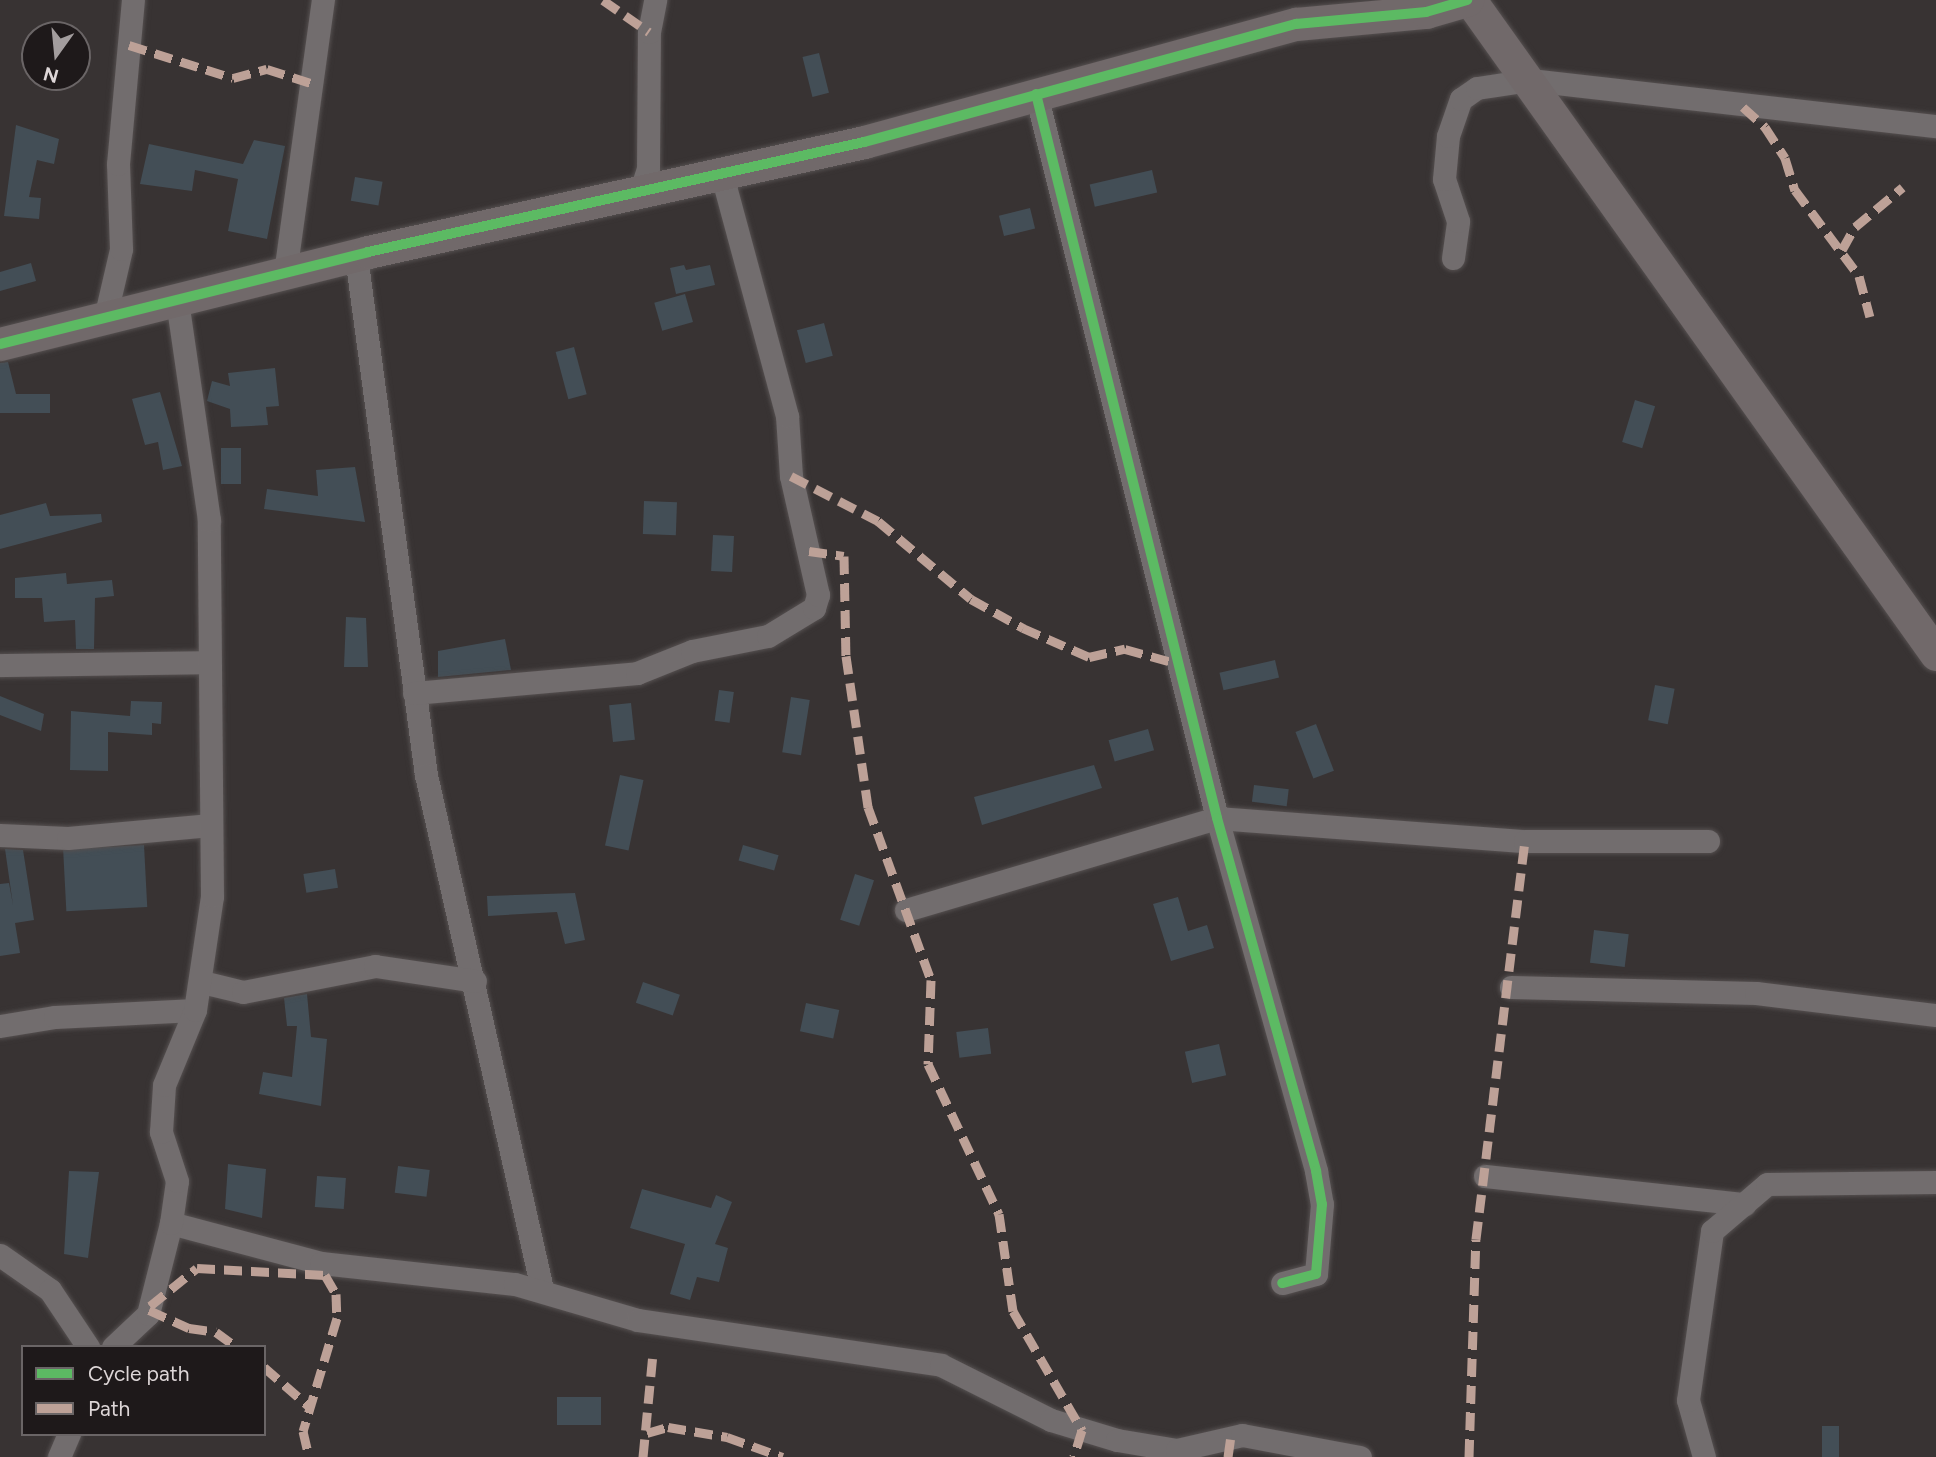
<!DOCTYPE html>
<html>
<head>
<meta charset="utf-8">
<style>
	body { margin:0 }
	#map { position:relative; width:1936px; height:1457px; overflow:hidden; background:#383333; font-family:Figtree,sans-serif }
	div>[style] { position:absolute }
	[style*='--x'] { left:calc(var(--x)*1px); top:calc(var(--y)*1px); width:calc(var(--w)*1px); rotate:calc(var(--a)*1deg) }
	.building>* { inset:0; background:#434e56; transform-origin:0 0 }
	.roads { filter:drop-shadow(0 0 2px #555050) drop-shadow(0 0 2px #555050) }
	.street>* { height:23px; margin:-11.5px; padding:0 11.5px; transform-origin:11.5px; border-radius:11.5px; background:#726d6e }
	.secondary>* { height:33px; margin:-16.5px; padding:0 16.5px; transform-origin:16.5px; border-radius:16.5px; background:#71696a }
	.quiet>* { height:9px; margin-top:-4.5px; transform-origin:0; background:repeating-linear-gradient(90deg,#bda197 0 18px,transparent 0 27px) }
	.cycleway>* { height:10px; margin:-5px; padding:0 5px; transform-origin:5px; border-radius:5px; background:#5cba63 }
	span { translate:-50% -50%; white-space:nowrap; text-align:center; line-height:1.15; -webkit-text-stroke:5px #1e191a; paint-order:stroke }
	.legend { position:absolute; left:21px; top:1345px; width:245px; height:91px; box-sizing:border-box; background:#1e191a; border:2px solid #6a6566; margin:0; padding:9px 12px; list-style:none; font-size:21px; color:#ddd6d7 }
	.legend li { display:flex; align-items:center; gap:14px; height:35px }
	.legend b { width:35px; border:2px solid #6a6566 }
	.north { position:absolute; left:21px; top:21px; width:70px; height:70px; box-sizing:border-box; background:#1e191a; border:2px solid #6a6566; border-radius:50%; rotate:195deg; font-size:19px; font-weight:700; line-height:28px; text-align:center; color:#ddd6d7 }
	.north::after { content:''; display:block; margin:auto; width:24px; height:32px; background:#a39d9e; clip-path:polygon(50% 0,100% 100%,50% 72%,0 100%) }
</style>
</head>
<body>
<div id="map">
	<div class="building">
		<div style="left:819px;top:53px;width:41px;height:17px;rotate:76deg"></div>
		<div style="clip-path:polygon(16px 125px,59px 139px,54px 164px,37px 160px,29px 197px,41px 198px,39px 219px,4px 216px)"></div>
		<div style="clip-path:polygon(254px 140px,285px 146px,267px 239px,228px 231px,238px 179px,195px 170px,192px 191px,140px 184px,149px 144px,243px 164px)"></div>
		<div style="left:1152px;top:170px;width:23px;height:64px;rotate:77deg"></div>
		<div style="left:355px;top:177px;width:28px;height:24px;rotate:10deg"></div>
		<div style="left:1030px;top:208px;width:21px;height:32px;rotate:76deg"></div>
		<div style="clip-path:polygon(31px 263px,36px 281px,0 291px,0 272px)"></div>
		<div style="clip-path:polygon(684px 265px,686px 270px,710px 265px,715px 285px,676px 294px,670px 268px)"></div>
		<div style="left:685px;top:294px;width:29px;height:32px;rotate:74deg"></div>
		<div style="left:824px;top:323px;width:34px;height:28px;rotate:75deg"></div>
		<div style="left:574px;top:347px;width:49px;height:19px;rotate:75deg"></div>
		<div style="clip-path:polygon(8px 362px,16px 394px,50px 394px,50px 413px,0 413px,0 363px)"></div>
		<div style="clip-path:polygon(275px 368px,279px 406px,266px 407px,268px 425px,231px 427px,230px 409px,207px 401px,212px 381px,230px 386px,228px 373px)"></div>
		<div style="clip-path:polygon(160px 392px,182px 466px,163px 470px,158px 442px,145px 445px,132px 399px)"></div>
		<div style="left:1635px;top:400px;width:21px;height:44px;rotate:17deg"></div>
		<div style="left:221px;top:448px;width:20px;height:36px"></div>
		<div style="clip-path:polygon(355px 467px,365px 522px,264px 509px,267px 489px,318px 496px,316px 470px)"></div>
		<div style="left:644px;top:501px;width:33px;height:33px;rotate:2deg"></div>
		<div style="clip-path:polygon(46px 503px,50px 516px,101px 514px,102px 522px,0 549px,0 515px)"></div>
		<div style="left:713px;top:535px;width:21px;height:36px;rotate:3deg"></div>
		<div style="clip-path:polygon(66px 573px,67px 584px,112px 580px,114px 596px,95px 598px,94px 649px,76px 649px,75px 620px,44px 622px,42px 598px,15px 598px,15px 578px)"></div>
		<div style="clip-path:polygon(346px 617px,366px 618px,368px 667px,344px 667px)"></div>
		<div style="clip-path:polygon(505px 639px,511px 670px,438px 677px,438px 651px)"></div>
		<div style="left:1275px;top:660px;width:18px;height:57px;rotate:77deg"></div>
		<div style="left:1655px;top:685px;width:20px;height:36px;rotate:11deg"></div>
		<div style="left:719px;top:690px;width:15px;height:31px;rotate:8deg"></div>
		<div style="clip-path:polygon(0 696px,44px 714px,41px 731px,0 715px)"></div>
		<div style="left:791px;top:697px;width:19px;height:56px;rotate:9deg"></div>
		<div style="clip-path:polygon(131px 701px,162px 702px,161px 724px,152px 723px,152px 735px,108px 732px,108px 771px,70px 770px,71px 711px,130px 716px)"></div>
		<div style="left:631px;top:703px;width:37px;height:22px;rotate:84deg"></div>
		<div style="left:1316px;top:724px;width:50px;height:22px;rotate:69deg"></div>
		<div style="left:1148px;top:729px;width:22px;height:41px;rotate:74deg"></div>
		<div style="clip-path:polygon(1094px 765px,1102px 788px,982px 825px,974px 797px)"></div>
		<div style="left:620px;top:775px;width:24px;height:72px;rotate:12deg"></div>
		<div style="left:1254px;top:785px;width:35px;height:17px;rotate:7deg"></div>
		<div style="left:144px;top:845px;width:62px;height:81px;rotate:87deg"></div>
		<div style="left:743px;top:845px;width:37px;height:16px;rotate:16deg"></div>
		<div style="clip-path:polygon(5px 849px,23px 850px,34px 920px,15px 923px,20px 953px,0 956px,0 884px,9px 883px,13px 905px)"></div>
		<div style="left:335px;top:869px;width:19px;height:32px;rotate:81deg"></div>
		<div style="left:855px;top:874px;width:20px;height:48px;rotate:18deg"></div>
		<div style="clip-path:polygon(575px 893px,585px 940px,565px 944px,557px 912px,488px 916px,487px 896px)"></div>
		<div style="clip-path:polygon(1178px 897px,1188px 931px,1207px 925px,1214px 948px,1171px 961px,1153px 904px)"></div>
		<div style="left:1594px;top:930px;width:35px;height:33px;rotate:7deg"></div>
		<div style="left:643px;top:982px;width:39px;height:22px;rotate:19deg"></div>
		<div style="clip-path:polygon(307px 994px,311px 1037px,327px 1039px,321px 1106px,259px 1094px,263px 1072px,292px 1077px,297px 1026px,287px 1026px,284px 998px)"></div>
		<div style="left:806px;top:1003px;width:34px;height:29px;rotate:12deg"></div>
		<div style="left:988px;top:1028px;width:26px;height:32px;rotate:83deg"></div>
		<div style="left:1219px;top:1044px;width:32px;height:35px;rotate:77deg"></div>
		<div style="clip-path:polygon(228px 1164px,266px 1169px,262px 1218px,225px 1209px)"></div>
		<div style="left:398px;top:1166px;width:32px;height:27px;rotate:7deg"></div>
		<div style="clip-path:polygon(69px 1171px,99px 1172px,88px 1258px,64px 1254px)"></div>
		<div style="left:317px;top:1176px;width:29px;height:31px;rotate:4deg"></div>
		<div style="clip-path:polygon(642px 1189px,711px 1208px,716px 1195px,732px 1202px,715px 1244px,728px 1248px,719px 1282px,697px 1277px,690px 1300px,670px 1294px,685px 1244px,630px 1228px)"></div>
		<div style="left:557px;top:1397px;width:44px;height:28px"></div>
		<div style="left:1822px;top:1426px;width:17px;height:31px"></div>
	</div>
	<div class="roads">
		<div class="street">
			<div style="--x:1036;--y:94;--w:746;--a:75.96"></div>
			<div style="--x:1217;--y:818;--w:367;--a:74.3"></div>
			<div style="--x:1316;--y:1171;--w:34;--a:80"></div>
			<div style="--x:1322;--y:1204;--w:70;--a:94.9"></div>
			<div style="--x:1316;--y:1274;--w:35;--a:165"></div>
			<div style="--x:641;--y:190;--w:22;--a:-72"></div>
			<div style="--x:648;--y:169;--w:137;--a:-89.6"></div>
			<div style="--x:649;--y:32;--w:33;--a:-79"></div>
			<div style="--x:356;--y:256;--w:524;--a:82.32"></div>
			<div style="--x:426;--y:775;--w:527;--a:77.28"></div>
			<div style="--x:1453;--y:258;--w:37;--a:-82"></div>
			<div style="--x:1458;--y:221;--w:44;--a:-108.4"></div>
			<div style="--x:1444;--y:179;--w:43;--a:-84.7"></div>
			<div style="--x:1448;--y:136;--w:39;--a:-71"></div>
			<div style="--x:1461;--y:99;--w:19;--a:-35"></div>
			<div style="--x:1477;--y:88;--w:54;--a:-8.6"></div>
			<div style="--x:1530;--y:80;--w:409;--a:6.5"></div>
			<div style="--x:285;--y:273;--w:276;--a:-82.1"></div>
			<div style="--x:105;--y:318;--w:71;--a:-76.9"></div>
			<div style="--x:121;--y:249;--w:85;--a:-92"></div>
			<div style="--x:118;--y:164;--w:165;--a:-84.8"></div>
			<div style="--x:0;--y:665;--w:209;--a:-0.8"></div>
			<div style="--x:414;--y:693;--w:224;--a:-5.1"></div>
			<div style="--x:637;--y:673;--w:59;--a:-21.8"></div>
			<div style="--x:692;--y:651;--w:77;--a:-11.2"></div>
			<div style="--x:768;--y:636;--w:54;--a:-31.3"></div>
			<div style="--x:814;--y:608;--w:14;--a:-73"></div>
			<div style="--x:818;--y:595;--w:122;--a:-102.8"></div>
			<div style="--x:791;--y:476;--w:60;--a:-93.8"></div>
			<div style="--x:787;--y:416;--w:253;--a:-105.1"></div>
			<div style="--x:0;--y:835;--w:68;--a:2.5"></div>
			<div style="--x:68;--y:838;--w:143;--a:-5.2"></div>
			<div style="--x:906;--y:910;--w:324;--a:-16.5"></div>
			<div style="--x:1217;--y:818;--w:309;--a:4.3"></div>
			<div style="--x:1525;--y:841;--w:183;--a:0"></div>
			<div style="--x:202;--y:982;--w:42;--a:13.7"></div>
			<div style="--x:243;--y:992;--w:135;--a:-11.1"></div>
			<div style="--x:375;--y:966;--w:101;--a:8.5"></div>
			<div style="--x:1511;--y:987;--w:245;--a:1.4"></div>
			<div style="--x:1756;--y:993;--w:181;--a:7"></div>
			<div style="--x:0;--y:1026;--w:56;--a:-9.3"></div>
			<div style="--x:55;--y:1017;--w:140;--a:-2.9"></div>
			<div style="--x:1485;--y:1176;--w:261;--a:6.2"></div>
			<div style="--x:171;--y:1223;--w:155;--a:14.9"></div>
			<div style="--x:321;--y:1263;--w:195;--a:6.2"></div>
			<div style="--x:515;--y:1284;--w:128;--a:16.3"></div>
			<div style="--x:638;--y:1320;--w:306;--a:8.4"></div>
			<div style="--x:941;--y:1365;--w:123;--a:26.6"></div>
			<div style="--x:1051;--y:1420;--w:69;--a:16.9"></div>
			<div style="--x:1117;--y:1440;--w:61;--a:9.5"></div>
			<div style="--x:1177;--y:1450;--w:67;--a:-13"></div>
			<div style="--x:1242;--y:1435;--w:120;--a:10.6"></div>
			<div style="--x:0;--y:1255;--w:61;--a:35"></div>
			<div style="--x:50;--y:1290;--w:69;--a:56.3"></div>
			<div style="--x:113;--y:1347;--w:48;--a:-43.3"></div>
			<div style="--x:148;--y:1314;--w:94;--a:-75.8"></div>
			<div style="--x:171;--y:1223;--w:42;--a:-81.9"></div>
			<div style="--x:177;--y:1181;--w:52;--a:-108.1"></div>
			<div style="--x:161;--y:1132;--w:47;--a:-86.3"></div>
			<div style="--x:164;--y:1085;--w:81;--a:-67.5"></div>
			<div style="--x:195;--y:1010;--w:115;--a:-81.5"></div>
			<div style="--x:212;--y:896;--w:376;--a:-90.5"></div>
			<div style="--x:209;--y:520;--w:222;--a:-98.3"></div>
			<div style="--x:59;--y:1457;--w:25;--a:-67"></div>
			<div style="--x:1704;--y:1457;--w:59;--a:-105.7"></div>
			<div style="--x:1688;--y:1400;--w:171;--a:-81.9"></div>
			<div style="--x:1712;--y:1231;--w:72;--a:-40.5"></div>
			<div style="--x:1767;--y:1184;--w:169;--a:-0.7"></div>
		</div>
		<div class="secondary">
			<div style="--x:1470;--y:0;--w:803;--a:54.53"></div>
			<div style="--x:0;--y:344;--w:379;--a:-14"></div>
			<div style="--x:368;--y:252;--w:508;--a:-12.5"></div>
			<div style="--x:864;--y:142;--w:448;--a:-15.3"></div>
			<div style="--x:1296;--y:24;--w:131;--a:-5.3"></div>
			<div style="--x:1426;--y:12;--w:43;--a:-16.3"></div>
		</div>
	</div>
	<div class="quiet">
		<div style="--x:603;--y:0;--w:56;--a:34.8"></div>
		<div style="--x:129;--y:45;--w:109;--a:17.6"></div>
		<div style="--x:233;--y:78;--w:35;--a:-15"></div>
		<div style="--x:267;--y:69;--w:46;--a:17.7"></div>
		<div style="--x:1743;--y:107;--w:30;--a:42"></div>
		<div style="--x:1765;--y:127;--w:37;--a:57"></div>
		<div style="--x:1785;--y:158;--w:34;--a:73"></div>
		<div style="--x:1795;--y:190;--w:107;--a:53.3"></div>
		<div style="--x:1859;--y:276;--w:42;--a:75"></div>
		<div style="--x:1842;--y:250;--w:26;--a:-61"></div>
		<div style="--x:1855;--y:227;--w:62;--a:-39.8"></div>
		<div style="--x:791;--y:476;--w:98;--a:27.3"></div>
		<div style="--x:878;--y:521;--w:121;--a:40"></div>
		<div style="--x:971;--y:599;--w:60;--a:29.1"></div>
		<div style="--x:1023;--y:628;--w:72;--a:23.7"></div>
		<div style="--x:1089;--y:657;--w:37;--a:-13"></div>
		<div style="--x:1125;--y:649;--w:56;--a:15.5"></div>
		<div style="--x:809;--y:551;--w:35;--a:8"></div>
		<div style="--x:844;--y:556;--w:100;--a:88.9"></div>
		<div style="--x:846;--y:656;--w:153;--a:81.7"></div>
		<div style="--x:868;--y:807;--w:184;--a:70"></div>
		<div style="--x:931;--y:980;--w:84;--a:92"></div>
		<div style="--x:928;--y:1064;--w:166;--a:64.7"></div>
		<div style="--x:999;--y:1214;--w:98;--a:81.8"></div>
		<div style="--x:1013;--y:1311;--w:138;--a:59.9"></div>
		<div style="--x:1082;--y:1430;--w:28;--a:107"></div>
		<div style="--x:150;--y:1306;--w:60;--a:-39"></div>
		<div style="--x:197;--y:1268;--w:128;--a:3.1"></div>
		<div style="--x:325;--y:1275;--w:22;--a:60"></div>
		<div style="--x:336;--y:1294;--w:24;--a:88"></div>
		<div style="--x:337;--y:1318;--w:118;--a:106.7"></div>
		<div style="--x:303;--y:1431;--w:27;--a:77"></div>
		<div style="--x:149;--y:1310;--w:44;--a:24.2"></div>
		<div style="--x:189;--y:1328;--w:27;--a:8"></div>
		<div style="--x:216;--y:1332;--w:26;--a:36"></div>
		<div style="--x:264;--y:1367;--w:62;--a:41.1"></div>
		<div style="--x:647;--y:1433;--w:22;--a:-16"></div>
		<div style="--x:668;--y:1427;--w:60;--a:9.6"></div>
		<div style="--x:727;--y:1437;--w:59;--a:19.7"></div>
		<div style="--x:643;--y:1457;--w:103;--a:-84.5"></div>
		<div style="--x:1228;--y:1457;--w:22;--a:-82"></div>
		<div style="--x:1469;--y:1457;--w:218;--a:-88.2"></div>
		<div style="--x:1476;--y:1239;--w:401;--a:-83"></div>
	</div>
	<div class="cycleway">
		<div style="--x:1036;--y:94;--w:746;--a:75.96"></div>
		<div style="--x:1217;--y:818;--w:367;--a:74.3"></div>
		<div style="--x:1316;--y:1171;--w:34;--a:80"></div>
		<div style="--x:1322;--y:1204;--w:70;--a:94.9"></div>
		<div style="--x:1316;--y:1274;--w:35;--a:165"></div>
		<div style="--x:0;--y:344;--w:379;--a:-14"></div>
		<div style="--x:368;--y:252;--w:508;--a:-12.5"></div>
		<div style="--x:864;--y:142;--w:448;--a:-15.3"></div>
		<div style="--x:1296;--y:24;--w:131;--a:-5.3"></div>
		<div style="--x:1426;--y:12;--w:43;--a:-16.3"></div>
	</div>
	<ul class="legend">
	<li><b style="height:9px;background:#5cba63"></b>Cycle path</li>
	<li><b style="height:9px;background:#bda197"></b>Path</li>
	</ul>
	<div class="north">N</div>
</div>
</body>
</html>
